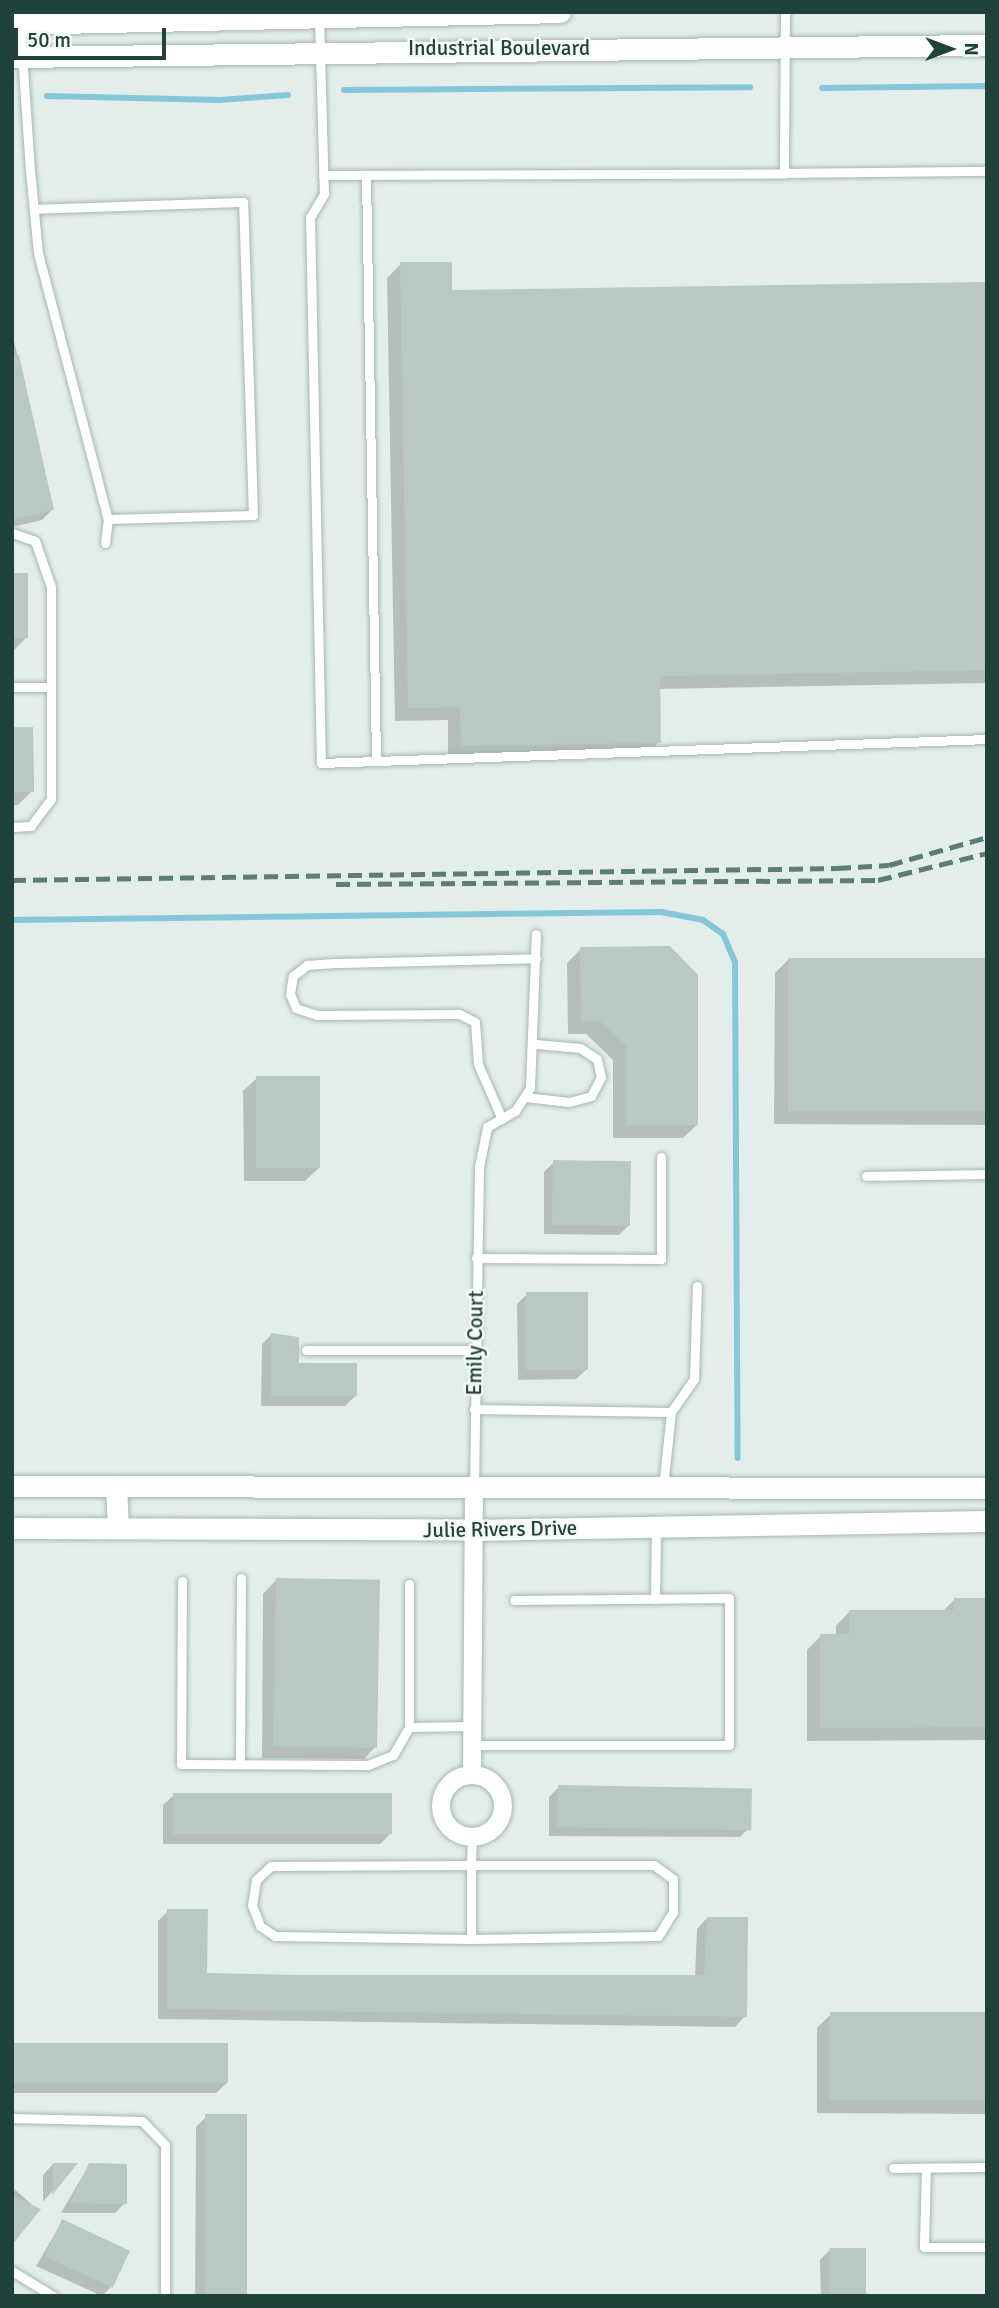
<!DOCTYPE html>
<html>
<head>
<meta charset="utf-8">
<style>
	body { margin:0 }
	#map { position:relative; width:999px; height:2308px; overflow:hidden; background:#e3eeea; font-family:Signika,sans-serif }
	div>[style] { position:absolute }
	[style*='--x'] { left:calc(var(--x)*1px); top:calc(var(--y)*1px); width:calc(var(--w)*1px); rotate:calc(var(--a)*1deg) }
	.shadow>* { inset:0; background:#0003 }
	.stream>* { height:6px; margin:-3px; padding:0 3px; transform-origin:3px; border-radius:3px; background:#86c6d9 }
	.building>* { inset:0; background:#b8c9c3; transform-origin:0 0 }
	.roads { filter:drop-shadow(0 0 2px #a5b7b2) drop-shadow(0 0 2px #a5b7b2) }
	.lane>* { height:9px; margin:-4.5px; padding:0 4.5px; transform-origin:4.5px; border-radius:4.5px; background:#fff }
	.street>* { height:18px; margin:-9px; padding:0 9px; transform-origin:9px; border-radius:9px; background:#fff }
	.street>.ring { margin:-9px; padding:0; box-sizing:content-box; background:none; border:18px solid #fff; border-radius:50% }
	.secondary>* { height:21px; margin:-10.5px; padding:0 10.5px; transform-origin:10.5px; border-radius:10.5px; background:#fff }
	.rail>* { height:5px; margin-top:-2.5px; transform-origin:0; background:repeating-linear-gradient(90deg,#5b7d76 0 14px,transparent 0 21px) }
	span { translate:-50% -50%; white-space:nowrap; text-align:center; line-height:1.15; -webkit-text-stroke:5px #f4faf7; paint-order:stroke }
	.street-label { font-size:21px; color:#20423b }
	.frame { position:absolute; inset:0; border:14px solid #20423b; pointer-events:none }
	.north { position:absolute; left:915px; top:14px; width:70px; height:70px; -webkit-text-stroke:5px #f4faf7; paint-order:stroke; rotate:90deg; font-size:19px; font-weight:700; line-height:28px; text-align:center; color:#20423b }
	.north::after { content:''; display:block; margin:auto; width:24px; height:32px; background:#20423b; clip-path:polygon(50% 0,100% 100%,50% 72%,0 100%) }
	.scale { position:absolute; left:14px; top:28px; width:152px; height:32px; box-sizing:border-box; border:4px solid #20423b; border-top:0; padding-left:9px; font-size:21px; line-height:24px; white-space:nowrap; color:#20423b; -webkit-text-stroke:5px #f4faf7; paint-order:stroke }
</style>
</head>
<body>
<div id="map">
	<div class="shadow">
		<div style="clip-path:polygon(401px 264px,451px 292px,987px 284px,987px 683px,658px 689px,659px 742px,645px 756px,448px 759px,448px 720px,395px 721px,387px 278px)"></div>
		<div style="clip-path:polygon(12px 331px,52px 510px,42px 520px,12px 527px)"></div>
		<div style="clip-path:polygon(12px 575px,27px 637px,13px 651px,12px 651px)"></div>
		<div style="clip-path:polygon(12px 729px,32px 791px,18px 805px,12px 805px)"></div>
		<div style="clip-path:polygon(581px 949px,697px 1125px,683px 1138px,613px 1138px,613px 1060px,586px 1034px,568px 1034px,567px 963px)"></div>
		<div style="clip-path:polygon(789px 959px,987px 960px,987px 1125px,774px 1124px,775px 973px)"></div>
		<div style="clip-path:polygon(257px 1078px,319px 1168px,305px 1181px,244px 1181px,243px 1091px)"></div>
		<div style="clip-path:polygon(554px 1162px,629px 1225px,619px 1235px,544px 1234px,544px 1172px)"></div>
		<div style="clip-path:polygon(527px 1294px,587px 1369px,576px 1379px,518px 1380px,517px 1304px)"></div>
		<div style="clip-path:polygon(272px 1334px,298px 1364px,355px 1396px,345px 1406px,261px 1406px,262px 1344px)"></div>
		<div style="clip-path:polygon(276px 1580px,377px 1745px,364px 1759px,262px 1758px,263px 1594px)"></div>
		<div style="clip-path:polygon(955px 1599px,987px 1599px,987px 1740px,807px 1741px,807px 1650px,821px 1636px,836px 1636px,836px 1626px,849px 1612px,942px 1612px)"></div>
		<div style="clip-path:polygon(559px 1787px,750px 1827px,740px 1837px,549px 1836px,549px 1797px)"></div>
		<div style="clip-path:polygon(174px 1795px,390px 1834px,380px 1844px,163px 1844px,163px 1805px)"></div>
		<div style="clip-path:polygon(168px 1911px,205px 1975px,695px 1976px,697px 1929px,707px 1918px,745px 2016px,735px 2027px,158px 2019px,158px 1921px)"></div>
		<div style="clip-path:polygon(831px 2014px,987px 2015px,987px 2114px,817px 2113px,817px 2028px)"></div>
		<div style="clip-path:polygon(12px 2045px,227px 2083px,216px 2093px,12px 2093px)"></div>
		<div style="clip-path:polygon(206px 2117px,245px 2296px,195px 2296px,196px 2127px)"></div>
		<div style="clip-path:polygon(53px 2164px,74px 2165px,43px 2202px,43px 2175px)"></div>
		<div style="clip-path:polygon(89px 2165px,125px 2203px,115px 2213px,61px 2213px)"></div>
		<div style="clip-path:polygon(12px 2187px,38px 2210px,12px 2241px)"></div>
		<div style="clip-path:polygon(62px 2222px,111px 2287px,102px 2296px,36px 2266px)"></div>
		<div style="clip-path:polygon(830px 2250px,865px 2296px,821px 2296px,820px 2260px)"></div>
	</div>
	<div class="stream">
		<div style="--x:822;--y:88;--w:165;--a:-0.7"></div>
		<div style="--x:344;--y:90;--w:406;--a:-0.4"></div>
		<div style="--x:47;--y:96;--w:173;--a:1.3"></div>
		<div style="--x:220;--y:100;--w:68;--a:-4.2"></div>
		<div style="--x:12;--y:920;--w:649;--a:-0.71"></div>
		<div style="--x:661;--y:912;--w:43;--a:10.8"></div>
		<div style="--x:703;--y:920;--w:24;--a:35"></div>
		<div style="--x:723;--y:934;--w:30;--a:67"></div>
		<div style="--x:735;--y:962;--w:496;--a:89.7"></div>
	</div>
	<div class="building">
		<div style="clip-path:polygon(400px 262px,452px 262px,452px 290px,987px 282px,987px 670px,660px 676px,661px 743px,461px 746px,460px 707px,408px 708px)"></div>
		<div style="clip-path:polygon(19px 355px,54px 510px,12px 520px,12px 356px)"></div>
		<div style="left:12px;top:573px;width:16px;height:65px"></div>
		<div style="left:33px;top:727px;width:65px;height:21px;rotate:89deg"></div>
		<div style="clip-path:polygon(670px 946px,698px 975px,698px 1125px,626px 1126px,626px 1046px,600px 1021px,581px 1022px,580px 947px)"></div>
		<div style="left:788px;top:958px;width:199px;height:153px"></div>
		<div style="left:256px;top:1076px;width:64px;height:92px"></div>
		<div style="left:553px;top:1160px;width:78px;height:65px;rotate:1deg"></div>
		<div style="left:526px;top:1292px;width:62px;height:78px"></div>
		<div style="clip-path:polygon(271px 1333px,299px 1337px,299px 1363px,357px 1363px,357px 1396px,271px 1396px)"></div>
		<div style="left:276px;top:1578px;width:104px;height:168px;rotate:1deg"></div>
		<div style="clip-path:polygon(954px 1598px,987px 1598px,987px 1727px,820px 1728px,820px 1634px,849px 1634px,849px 1610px,954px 1610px)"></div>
		<div style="left:558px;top:1785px;width:194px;height:42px;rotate:1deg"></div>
		<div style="left:173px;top:1793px;width:219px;height:41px"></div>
		<div style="clip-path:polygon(167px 1909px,208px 1909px,207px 1973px,297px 1975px,704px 1975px,707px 1917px,748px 1917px,747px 2017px,167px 2009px)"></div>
		<div style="left:830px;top:2012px;width:157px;height:88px"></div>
		<div style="left:228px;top:2043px;width:40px;height:216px;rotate:90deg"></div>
		<div style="left:247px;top:2114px;width:182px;height:42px;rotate:90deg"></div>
		<div style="clip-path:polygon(53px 2163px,78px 2163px,52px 2195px)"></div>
		<div style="clip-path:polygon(89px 2163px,127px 2164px,127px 2204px,70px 2203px)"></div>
		<div style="clip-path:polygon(12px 2196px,41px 2209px,12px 2245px)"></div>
		<div style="left:62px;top:2219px;width:75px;height:41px;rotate:25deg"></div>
		<div style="left:830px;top:2248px;width:36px;height:48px"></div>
	</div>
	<div class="roads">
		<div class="lane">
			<div style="--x:785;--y:12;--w:161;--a:90.4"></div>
			<div style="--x:784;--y:173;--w:203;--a:-0.6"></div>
			<div style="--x:319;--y:17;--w:177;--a:88.4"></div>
			<div style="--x:324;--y:194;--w:27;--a:121"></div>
			<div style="--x:310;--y:217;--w:546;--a:88.85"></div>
			<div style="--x:321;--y:763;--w:666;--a:-2.06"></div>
			<div style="--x:20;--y:24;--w:146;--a:86.1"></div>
			<div style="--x:30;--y:170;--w:83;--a:84.5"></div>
			<div style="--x:38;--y:253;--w:275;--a:75.3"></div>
			<div style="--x:108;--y:519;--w:145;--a:-1.6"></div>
			<div style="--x:253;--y:515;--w:313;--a:-91.8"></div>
			<div style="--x:243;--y:202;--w:209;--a:178.1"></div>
			<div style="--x:323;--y:175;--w:461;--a:-0.2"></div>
			<div style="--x:366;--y:175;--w:586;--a:89.02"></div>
			<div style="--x:12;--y:533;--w:24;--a:19"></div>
			<div style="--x:35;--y:541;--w:49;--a:70.8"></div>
			<div style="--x:51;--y:587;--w:212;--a:90"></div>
			<div style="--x:51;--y:799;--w:34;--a:127"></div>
			<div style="--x:31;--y:826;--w:19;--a:177"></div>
			<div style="--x:105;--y:543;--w:24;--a:-83"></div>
			<div style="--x:12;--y:687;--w:39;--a:0"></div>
			<div style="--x:525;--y:1097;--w:44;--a:6.5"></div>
			<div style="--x:569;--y:1102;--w:23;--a:-15"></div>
			<div style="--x:591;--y:1096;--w:21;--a:-62"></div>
			<div style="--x:601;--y:1077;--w:18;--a:-103"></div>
			<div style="--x:597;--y:1059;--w:20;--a:-147"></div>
			<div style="--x:580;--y:1048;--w:44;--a:-174.8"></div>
			<div style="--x:502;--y:1119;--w:60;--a:-113.6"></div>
			<div style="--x:478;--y:1064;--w:42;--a:-94.1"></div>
			<div style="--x:475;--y:1022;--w:18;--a:-153"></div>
			<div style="--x:459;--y:1014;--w:142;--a:179.6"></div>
			<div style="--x:317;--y:1015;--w:22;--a:-162"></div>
			<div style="--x:296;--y:1008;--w:15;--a:-113"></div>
			<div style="--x:290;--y:994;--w:18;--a:-81"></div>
			<div style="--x:293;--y:976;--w:18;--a:-38"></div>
			<div style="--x:307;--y:965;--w:31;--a:-4"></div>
			<div style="--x:338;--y:963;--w:198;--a:-1.4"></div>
			<div style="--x:866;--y:1176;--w:121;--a:-0.9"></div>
			<div style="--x:476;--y:1258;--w:185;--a:0.3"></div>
			<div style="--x:661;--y:1259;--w:102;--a:-90"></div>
			<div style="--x:306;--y:1350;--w:167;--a:0"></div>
			<div style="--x:474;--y:1409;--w:197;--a:0.9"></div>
			<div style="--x:671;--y:1412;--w:40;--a:-55.1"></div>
			<div style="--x:694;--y:1379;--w:93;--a:-88.2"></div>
			<div style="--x:474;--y:1487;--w:320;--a:-89.1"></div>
			<div style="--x:479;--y:1167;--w:41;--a:-78.7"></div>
			<div style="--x:487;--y:1127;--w:32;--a:-30"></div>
			<div style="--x:515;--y:1111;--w:27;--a:-57"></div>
			<div style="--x:530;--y:1088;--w:154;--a:-87.8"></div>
			<div style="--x:663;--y:1487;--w:75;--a:-83.9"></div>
			<div style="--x:182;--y:1581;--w:183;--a:90.3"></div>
			<div style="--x:181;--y:1764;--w:187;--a:0.3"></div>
			<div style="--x:368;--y:1765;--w:27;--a:-22"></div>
			<div style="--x:393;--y:1755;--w:32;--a:-60"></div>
			<div style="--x:409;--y:1727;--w:143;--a:-90"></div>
			<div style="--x:655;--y:1599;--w:71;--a:-89.2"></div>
			<div style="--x:409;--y:1727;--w:63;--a:-0.9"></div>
			<div style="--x:472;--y:1745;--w:257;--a:0"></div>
			<div style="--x:729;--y:1745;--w:147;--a:-90"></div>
			<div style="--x:729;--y:1598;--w:215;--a:179.5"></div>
			<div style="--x:240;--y:1764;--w:186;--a:-89.7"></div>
			<div style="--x:471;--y:1939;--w:187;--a:-0.9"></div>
			<div style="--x:658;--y:1936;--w:28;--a:-58"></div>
			<div style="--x:673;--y:1912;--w:33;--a:-90"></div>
			<div style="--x:673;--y:1879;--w:24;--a:-144"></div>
			<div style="--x:654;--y:1865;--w:183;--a:180"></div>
			<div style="--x:471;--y:1865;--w:200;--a:179.7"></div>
			<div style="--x:271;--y:1866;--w:21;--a:137"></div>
			<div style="--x:256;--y:1880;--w:25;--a:99"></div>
			<div style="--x:252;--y:1905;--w:22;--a:69"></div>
			<div style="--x:260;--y:1926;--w:18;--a:34"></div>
			<div style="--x:275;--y:1936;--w:196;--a:0.9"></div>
			<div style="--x:471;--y:1939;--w:74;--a:-90"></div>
			<div style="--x:471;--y:1865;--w:28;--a:-88"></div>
			<div style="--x:12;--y:2118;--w:130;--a:1.3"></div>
			<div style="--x:142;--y:2121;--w:33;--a:46"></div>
			<div style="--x:165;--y:2145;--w:151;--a:90"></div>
			<div style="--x:893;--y:2168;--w:94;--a:-0.6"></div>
			<div style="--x:926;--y:2168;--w:79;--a:91.5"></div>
			<div style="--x:924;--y:2247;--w:63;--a:0"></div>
			<div style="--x:12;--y:2271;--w:48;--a:31.4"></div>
		</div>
		<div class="street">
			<div style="--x:472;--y:1774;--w:285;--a:-89.6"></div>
			<div class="ring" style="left:441px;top:1775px;width:44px;height:44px"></div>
		</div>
		<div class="secondary">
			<div style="--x:12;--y:24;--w:548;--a:-1.25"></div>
			<div style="--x:12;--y:57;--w:975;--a:-0.71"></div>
			<div style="--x:12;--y:1486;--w:975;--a:0.12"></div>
			<div style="--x:116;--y:1486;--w:42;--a:87.3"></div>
			<div style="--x:12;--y:1528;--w:461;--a:0.2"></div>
			<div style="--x:473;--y:1530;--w:514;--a:-1"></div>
		</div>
	</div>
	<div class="rail">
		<div style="--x:12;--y:880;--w:825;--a:-0.83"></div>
		<div style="--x:837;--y:868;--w:52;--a:-3.3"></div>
		<div style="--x:889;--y:865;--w:102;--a:-15.9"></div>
		<div style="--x:336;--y:884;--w:542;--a:-0.42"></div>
		<div style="--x:878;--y:880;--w:112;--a:-13.9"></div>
	</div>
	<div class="street-label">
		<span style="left:499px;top:48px">Industrial Boulevard</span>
		<span style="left:475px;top:1343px;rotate:-89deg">Emily Court</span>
		<span style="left:500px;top:1529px;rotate:-1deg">Julie Rivers Drive</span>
	</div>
	<div class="frame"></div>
	<div class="north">N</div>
	<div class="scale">50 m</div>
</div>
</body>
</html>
